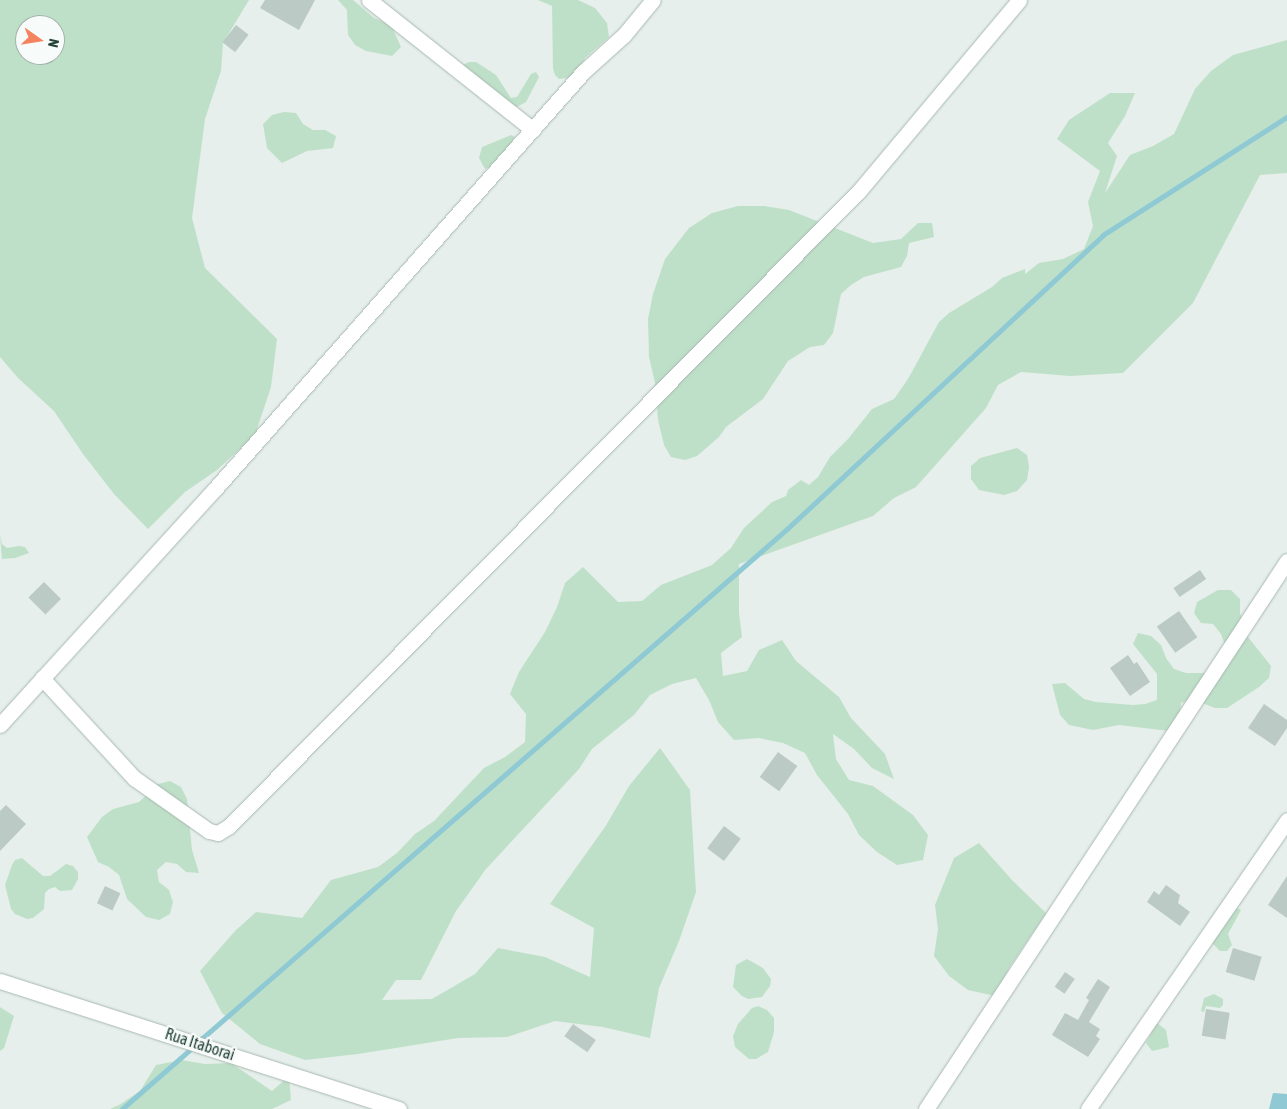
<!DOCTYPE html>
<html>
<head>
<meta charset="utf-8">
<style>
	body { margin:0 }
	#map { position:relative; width:1287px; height:1109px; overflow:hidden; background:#e6efeb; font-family:"Asap Condensed",sans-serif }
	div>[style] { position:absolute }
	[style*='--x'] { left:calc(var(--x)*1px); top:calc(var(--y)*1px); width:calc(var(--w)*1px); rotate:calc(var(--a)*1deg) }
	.green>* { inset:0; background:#bfe0c8 }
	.water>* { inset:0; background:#8ec9d4 }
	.stream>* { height:4.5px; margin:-2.25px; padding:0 2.25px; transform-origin:2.25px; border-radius:2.25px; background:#8ec9d4 }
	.building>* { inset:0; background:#bbcac4; transform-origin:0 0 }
	.roads { filter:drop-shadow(0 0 1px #a8b8b2) drop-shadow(0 0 1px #a8b8b2) }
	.minor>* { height:15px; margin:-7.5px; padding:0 7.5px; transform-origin:7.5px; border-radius:7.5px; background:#fff }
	span { translate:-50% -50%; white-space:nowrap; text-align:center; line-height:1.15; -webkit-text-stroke:5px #f7fbf9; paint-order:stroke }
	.street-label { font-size:16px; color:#24423a }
	.north { position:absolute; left:15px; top:15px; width:50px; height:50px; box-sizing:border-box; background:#f7fbf9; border:1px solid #a3b1ad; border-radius:50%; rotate:103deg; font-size:14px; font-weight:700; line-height:20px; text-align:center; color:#24423a }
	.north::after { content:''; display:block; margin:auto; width:18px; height:22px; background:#f4845f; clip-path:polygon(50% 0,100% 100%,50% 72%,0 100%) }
</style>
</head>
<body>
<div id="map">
	<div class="green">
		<div style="clip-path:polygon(evenodd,0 0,249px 0,223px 43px,221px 71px,205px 119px,192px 218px,205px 268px,277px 339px,271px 387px,255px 435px,217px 470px,185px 492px,148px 529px,114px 494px,83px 454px,54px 411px,18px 378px,0 357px,0 0,25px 25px,55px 25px,55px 55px,25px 55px,25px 25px)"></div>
		<div style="clip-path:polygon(338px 0,353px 0,374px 18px,391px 25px,401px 47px,392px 56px,366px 51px,355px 45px,348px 35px,347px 10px)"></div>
		<div style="clip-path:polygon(538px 0,578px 0,595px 8px,607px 23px,609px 37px,585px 58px,578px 71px,567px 78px,559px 79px,555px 75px,553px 69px,552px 6px)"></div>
		<div style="clip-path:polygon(1287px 40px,1287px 173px,1260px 175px,1193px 303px,1123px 373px,1070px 376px,1021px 372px,998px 385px,986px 408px,916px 487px,894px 498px,873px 516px,739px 564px,739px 613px,742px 637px,721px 653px,723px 676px,747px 671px,759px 650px,782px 640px,796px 661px,839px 697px,851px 718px,885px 754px,894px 779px,872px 768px,854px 749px,833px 734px,836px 759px,849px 780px,873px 786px,913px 815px,928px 835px,923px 860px,897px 865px,877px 852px,859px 835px,848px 814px,817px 775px,805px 753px,783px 743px,759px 738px,734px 740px,718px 722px,709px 700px,696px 678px,672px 684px,650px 695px,634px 715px,592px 749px,579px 769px,486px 869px,456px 911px,421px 980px,396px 980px,382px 1000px,432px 999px,475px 974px,498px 948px,545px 957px,590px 977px,594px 928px,550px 904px,605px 827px,629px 786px,660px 748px,690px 790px,696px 892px,679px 941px,659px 988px,650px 1038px,603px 1027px,555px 1021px,507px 1037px,458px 1038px,358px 1054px,305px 1060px,260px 1044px,222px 1013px,200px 971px,235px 931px,256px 912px,302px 918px,331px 880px,378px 867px,397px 853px,415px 834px,434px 821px,484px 768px,505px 757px,525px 742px,526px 714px,510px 694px,519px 672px,545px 632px,557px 607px,565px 583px,583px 567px,618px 602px,642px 601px,661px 585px,712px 565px,731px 548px,744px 528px,772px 502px,786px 496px,788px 490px,801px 480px,809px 485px,818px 477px,830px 457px,848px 439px,872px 409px,894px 399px,908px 379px,939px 322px,949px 313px,992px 287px,1002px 278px,1025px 269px,1025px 274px,1039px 263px,1063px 259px,1084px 249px,1093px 226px,1088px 202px,1100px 171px,1057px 139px,1069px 120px,1110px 93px,1135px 93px,1125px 116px,1108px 143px,1117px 156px,1105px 193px,1130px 155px,1153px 146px,1174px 134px,1195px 89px,1211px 71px,1233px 55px)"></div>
		<div style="clip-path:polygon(469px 62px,476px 62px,496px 75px,511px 98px,517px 97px,531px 74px,536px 72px,539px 77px,526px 102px,515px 108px,463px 65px)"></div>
		<div style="clip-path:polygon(284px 112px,296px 113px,303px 124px,313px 130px,325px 130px,336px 136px,333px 148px,307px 151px,282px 163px,267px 148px,263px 124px,272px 115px)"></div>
		<div style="clip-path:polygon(511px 135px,515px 137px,511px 143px,493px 165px,485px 169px,479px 158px,482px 147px)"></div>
		<div style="clip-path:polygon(738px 206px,764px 206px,789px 210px,873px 243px,901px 239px,918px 223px,932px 223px,934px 237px,909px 243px,907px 256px,901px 267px,864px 277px,851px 285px,841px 294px,833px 333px,824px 345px,810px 347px,788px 361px,763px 399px,726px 427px,719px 437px,697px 456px,685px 460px,671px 457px,664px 445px,658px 420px,655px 383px,649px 357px,648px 319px,653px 294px,665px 259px,689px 228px,712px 213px)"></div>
		<div style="clip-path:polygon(1017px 448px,1027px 455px,1029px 467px,1027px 480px,1017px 491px,1004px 495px,979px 490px,971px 479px,971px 466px,980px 458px)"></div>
		<div style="clip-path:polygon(0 535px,2px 544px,7px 548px,19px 546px,25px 547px,29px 553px,15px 558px,2px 559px)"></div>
		<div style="clip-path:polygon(1218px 590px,1231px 590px,1240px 599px,1240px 613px,1248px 637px,1271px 666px,1269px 678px,1259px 687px,1227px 708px,1215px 708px,1192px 699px,1181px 703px,1180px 717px,1169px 731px,1119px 725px,1093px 730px,1069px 725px,1060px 715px,1052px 684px,1065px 683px,1084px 699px,1096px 702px,1133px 705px,1145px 704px,1157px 700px,1157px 674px,1133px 644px,1138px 633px,1151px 636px,1161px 645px,1166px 658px,1174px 669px,1186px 673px,1210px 673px,1225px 645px,1221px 634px,1213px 624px,1201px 623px,1194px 613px,1197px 602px)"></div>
		<div style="clip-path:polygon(170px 781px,181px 787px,187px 799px,192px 850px,199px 873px,186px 872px,177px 864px,166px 862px,157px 870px,159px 882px,169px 890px,173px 902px,170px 914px,159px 920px,146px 917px,127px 899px,119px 875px,109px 867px,98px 862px,87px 837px,102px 817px,113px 809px,139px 802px,158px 784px)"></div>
		<div style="clip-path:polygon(979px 843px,1012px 880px,1046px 913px,1009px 968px,995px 996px,968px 990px,949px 976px,934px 956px,938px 929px,935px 905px,954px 858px)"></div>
		<div style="clip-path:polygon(22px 858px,43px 876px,50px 876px,66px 864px,73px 866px,78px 872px,78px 879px,72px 890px,60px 891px,55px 887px,49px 889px,45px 893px,44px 909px,33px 918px,27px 919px,15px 914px,11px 909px,5px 885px,12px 865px,15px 860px)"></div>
		<div style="clip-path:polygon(1235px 907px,1241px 910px,1228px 934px,1232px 945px,1227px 951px,1220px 951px,1210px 941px)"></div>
		<div style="clip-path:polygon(747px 959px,763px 968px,771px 979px,770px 986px,762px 997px,748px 999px,742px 996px,733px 987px,736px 965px)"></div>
		<div style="clip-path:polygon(1214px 994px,1223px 999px,1223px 1005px,1220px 1008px,1206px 1006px,1204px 1012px,1201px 1011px,1204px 998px)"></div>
		<div style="clip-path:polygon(758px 1006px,767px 1010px,774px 1018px,774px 1032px,768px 1052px,756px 1059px,749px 1059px,735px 1047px,733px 1036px,738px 1024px,752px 1008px)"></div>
		<div style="clip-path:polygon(0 1007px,14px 1016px,4px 1048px,0 1051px)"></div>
		<div style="clip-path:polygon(1157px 1023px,1166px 1030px,1169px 1047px,1152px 1051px,1146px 1043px)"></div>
		<div style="clip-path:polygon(182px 1060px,205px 1064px,231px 1063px,272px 1091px,289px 1076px,291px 1100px,272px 1109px,110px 1109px,119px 1105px,140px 1091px,156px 1065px)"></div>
	</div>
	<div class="water">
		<div style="clip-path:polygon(1273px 1093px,1287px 1094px,1287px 1109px,1269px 1109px)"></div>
	</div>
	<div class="stream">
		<div style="--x:198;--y:1042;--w:781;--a:-41.05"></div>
		<div style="--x:787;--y:529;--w:432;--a:-42.9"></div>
		<div style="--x:1103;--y:235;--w:219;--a:-32.7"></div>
		<div style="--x:122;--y:1109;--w:94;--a:-41.1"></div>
	</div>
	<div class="building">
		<div style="clip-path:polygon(265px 0,315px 0,299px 30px,260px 8px)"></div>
		<div style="left:236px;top:25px;width:16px;height:22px;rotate:38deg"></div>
		<div style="left:1200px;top:570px;width:11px;height:32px;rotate:56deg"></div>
		<div style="left:44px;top:582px;width:24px;height:22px;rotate:45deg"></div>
		<div style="left:1179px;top:611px;width:32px;height:27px;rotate:55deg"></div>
		<div style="clip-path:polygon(1128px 655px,1134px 664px,1137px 662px,1150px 682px,1130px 696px,1110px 668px)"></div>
		<div style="clip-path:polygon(1264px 704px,1287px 720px,1287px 728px,1275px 746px,1248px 728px)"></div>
		<div style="left:778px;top:752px;width:24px;height:31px;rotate:36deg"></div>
		<div style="clip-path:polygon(6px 805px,26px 824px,0 851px,0 811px)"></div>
		<div style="left:724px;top:826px;width:21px;height:28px;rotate:37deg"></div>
		<div style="clip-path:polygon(1287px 876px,1287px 918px,1268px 905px)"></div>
		<div style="clip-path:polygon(1166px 885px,1180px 895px,1178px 903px,1190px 912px,1180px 926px,1147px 902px,1154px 891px,1159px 895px)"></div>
		<div style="left:105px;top:886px;width:17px;height:19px;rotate:25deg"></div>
		<div style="left:1233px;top:948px;width:30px;height:25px;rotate:17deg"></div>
		<div style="left:1065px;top:972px;width:12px;height:18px;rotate:35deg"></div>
		<div style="clip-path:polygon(1098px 979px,1110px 987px,1089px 1022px,1100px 1029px,1096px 1036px,1100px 1039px,1088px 1057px,1052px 1035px,1065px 1013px,1078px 1020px,1089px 1000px,1086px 998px)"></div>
		<div style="left:1206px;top:1009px;width:24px;height:27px;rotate:9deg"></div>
		<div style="left:573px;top:1024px;width:28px;height:15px;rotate:35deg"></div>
	</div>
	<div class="roads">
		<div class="minor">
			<div style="--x:369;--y:0;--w:209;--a:38.4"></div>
			<div style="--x:42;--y:678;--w:136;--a:47.4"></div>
			<div style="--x:134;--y:778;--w:92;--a:35.2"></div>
			<div style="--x:209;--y:831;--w:9;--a:13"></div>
			<div style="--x:218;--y:833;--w:13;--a:-32"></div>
			<div style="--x:229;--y:826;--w:894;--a:-45.23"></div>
			<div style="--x:859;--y:191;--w:249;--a:-50"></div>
			<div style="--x:0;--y:725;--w:318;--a:-47.7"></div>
			<div style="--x:214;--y:490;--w:558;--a:-48.56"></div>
			<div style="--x:583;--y:72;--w:55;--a:-42.1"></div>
			<div style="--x:624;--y:35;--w:45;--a:-50.4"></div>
			<div style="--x:0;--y:981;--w:419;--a:17.8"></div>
			<div style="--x:926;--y:1109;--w:656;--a:-56.62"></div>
			<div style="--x:1088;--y:1109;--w:351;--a:-55.4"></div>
		</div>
	</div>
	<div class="street-label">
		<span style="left:200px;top:1044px;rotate:18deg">Rua Itaborai</span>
	</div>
	<div class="north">N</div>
</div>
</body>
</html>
